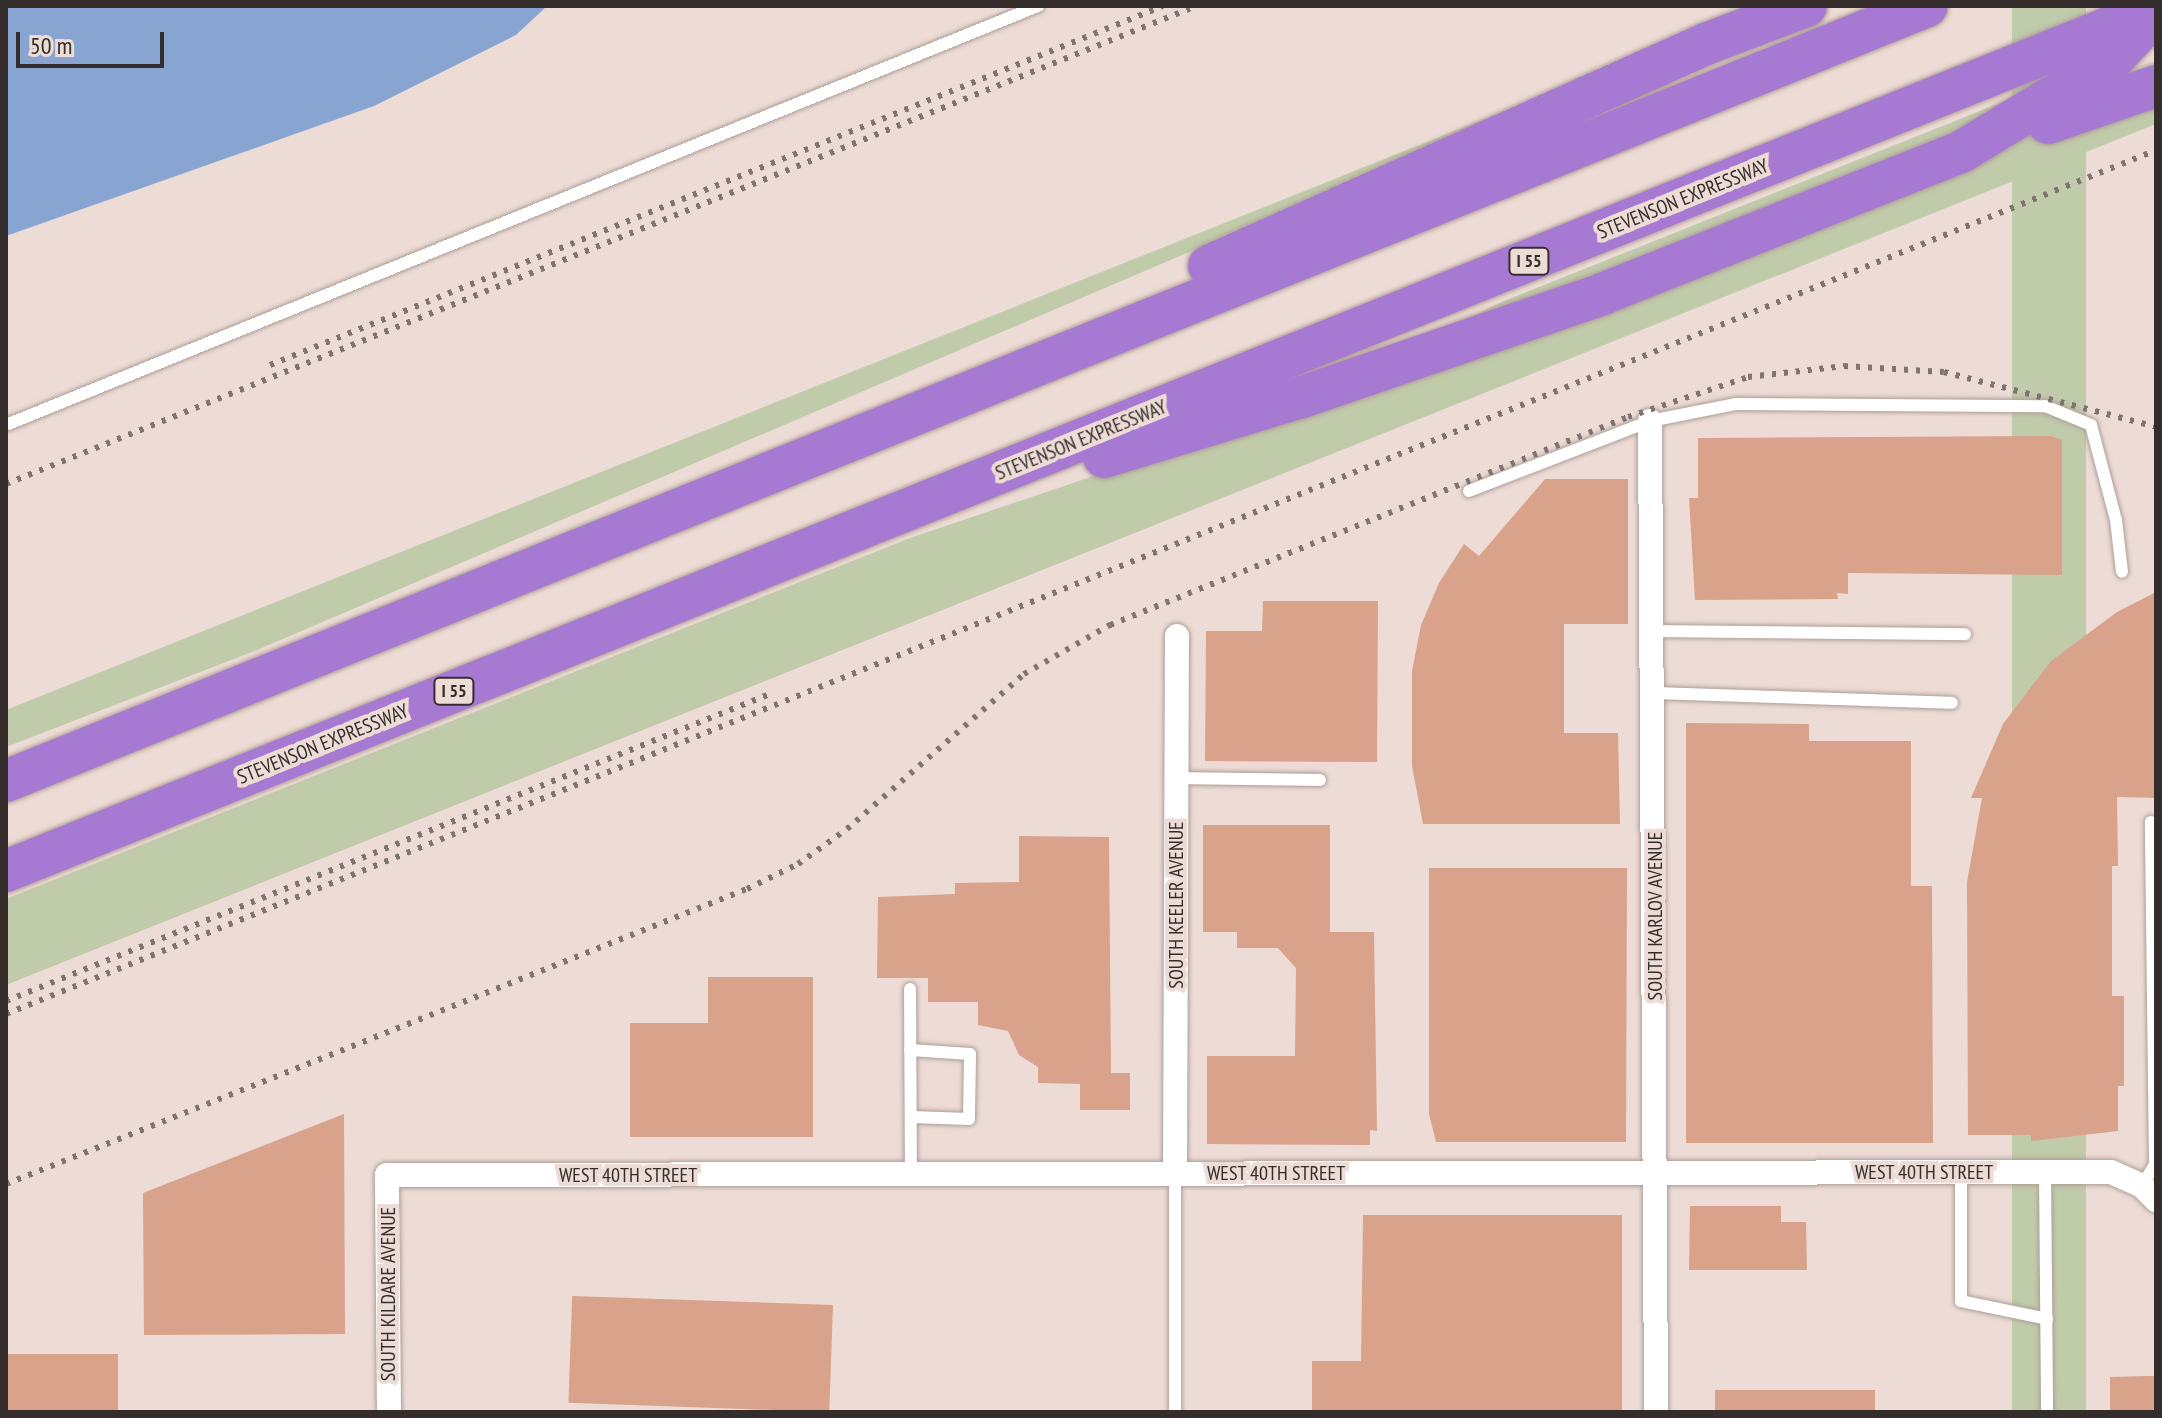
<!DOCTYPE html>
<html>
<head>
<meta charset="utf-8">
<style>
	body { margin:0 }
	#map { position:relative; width:2162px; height:1418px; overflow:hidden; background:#eddcd5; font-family:"PT Sans Narrow",sans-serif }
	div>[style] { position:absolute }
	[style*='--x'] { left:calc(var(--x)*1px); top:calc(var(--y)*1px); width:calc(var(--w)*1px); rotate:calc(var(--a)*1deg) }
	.green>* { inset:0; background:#c0cbaa; transform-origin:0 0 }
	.water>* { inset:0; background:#88a5d2 }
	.building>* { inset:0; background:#d9a28b; transform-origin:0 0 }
	.roads { filter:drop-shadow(0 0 2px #ae9e97) drop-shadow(0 0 2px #ae9e97) }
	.lane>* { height:12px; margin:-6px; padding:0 6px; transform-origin:6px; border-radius:6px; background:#fff }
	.street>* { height:24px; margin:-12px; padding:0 12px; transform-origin:12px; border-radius:12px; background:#fff }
	.highway>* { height:42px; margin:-21px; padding:0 21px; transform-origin:21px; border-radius:21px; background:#a67ad2 }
	.rail>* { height:6px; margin-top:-3px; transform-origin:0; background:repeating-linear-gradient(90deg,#7f7470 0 4px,transparent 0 12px) }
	span { translate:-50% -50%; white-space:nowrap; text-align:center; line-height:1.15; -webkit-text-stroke:8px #eddcd5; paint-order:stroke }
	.shield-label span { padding:2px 6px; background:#eddcd5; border:2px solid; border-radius:6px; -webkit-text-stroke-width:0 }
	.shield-label { font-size:18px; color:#342d2b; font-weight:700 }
	.street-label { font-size:20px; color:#342d2b }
	.frame { position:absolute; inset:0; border:8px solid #342d2b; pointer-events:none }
	.scale { position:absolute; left:16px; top:32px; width:148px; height:36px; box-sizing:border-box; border:4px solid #342d2b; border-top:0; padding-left:10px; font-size:24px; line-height:28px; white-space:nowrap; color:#342d2b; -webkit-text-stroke:6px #eddcd5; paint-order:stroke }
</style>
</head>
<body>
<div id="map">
	<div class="green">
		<div style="left:2012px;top:6px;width:74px;height:2161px"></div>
		<div style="clip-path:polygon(1742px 16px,257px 650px,6px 747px,6px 710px)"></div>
		<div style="clip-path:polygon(2050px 83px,1898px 160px,1406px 348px,1504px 301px)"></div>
		<div style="clip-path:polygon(2148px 94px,2156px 96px,2156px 124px,6px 985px,6px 899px,910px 538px,1691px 274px)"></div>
	</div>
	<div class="water">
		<div style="clip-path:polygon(6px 6px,547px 6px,516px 35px,374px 106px,6px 236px)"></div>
	</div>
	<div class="building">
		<div style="clip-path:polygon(2051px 436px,2062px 440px,2062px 575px,1848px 573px,1848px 594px,1837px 593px,1838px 599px,1695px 600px,1689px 498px,1698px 498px,1698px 438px)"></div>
		<div style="clip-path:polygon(1545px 479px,1628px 479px,1628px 624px,1564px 624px,1564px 733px,1618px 733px,1620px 824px,1423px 824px,1412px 766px,1412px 671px,1421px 625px,1439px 583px,1464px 544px,1479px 556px)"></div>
		<div style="clip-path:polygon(2156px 592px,2156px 798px,2117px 797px,2118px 866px,2112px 866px,2112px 996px,2124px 996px,2124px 1086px,2118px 1086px,2118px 1131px,2031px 1141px,2031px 1135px,1968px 1135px,1967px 882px,1982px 798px,1971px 798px,2003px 724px,2051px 661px,2117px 612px)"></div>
		<div style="clip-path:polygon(1263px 601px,1378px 601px,1377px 762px,1205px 761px,1206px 631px,1262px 631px)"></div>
		<div style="clip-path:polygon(1686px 723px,1809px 724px,1809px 741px,1911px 741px,1911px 886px,1932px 886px,1933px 1143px,1686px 1143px)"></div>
		<div style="clip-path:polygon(1203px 825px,1330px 825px,1330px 932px,1374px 932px,1377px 1131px,1370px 1130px,1370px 1145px,1207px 1144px,1207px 1056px,1295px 1056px,1296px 968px,1278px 948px,1237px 948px,1237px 932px,1203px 932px)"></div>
		<div style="clip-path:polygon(1019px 836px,1109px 837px,1111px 1073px,1130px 1073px,1130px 1110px,1080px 1110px,1080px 1084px,1038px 1083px,1038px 1067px,1019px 1055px,1008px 1031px,978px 1025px,978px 1002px,928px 1002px,928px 978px,877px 978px,878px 897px,955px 894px,955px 883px,1019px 882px)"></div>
		<div style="clip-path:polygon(1429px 868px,1627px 868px,1626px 1142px,1436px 1142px,1429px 1114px)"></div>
		<div style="clip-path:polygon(708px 977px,813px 977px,813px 1137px,630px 1137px,630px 1023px,708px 1023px)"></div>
		<div style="clip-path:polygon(344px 1114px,345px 1334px,144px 1335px,143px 1193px)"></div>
		<div style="clip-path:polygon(1690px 1206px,1781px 1206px,1781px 1222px,1806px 1222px,1807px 1270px,1689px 1270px)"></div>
		<div style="clip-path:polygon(1363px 1215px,1622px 1215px,1622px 1412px,1312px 1412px,1312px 1361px,1361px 1361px)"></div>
		<div style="left:833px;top:1305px;width:107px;height:261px;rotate:92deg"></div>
		<div style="left:6px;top:1354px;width:112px;height:58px"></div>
		<div style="clip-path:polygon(2145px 1376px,2156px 1376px,2156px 1412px,2110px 1412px,2110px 1377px)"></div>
		<div style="left:1875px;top:1390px;width:22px;height:160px;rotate:90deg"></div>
	</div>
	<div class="roads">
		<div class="lane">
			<div style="--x:6;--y:425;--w:1114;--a:-22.1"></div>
			<div style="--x:1469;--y:491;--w:194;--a:-21.1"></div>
			<div style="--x:1650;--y:421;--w:88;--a:-11.2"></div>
			<div style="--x:1736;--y:404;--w:309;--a:0.4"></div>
			<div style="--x:2045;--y:406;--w:50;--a:22.4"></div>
			<div style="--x:2091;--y:425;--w:98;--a:75.3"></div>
			<div style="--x:2116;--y:520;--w:52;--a:83.4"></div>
			<div style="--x:1653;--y:631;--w:312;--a:0.6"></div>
			<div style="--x:1653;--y:693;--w:299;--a:1.9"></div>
			<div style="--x:1177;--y:778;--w:143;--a:0.8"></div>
			<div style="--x:910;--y:989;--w:185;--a:89.7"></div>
			<div style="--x:910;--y:1050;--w:60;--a:3.8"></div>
			<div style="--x:970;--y:1054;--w:65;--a:90.9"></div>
			<div style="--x:969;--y:1119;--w:58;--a:-178"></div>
			<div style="--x:1961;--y:1172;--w:129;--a:90"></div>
			<div style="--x:1961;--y:1301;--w:88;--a:11.8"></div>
			<div style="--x:2045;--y:1172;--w:240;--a:89.5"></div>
			<div style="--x:1175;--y:1173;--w:239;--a:90"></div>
			<div style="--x:2142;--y:1186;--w:26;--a:-59"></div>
			<div style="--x:2155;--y:1164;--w:342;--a:-90.7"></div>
		</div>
		<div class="street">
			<div style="--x:1650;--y:421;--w:991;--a:89.65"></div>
			<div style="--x:1175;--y:1173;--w:537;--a:-89.79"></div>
			<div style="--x:389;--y:1412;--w:237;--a:-90.5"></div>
			<div style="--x:387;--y:1175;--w:1724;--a:-0.1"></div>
			<div style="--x:2111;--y:1172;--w:34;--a:24"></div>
			<div style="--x:2142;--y:1186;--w:20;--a:45"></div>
		</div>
		<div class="highway">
			<div style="--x:2048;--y:123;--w:114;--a:-18.9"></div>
			<div style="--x:1209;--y:266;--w:544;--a:-24.07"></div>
			<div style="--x:1706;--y:44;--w:107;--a:-20.8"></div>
			<div style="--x:1104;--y:457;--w:207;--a:-16.9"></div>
			<div style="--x:1302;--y:397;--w:317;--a:-18.9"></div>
			<div style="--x:1602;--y:294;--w:386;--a:-21.6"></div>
			<div style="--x:1961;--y:152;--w:175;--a:-31.2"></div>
			<div style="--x:2111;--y:61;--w:60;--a:-47"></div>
			<div style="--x:6;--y:781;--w:2071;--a:-21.97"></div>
			<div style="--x:6;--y:871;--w:2316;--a:-21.85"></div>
		</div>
	</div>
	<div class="rail">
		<div style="--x:270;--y:365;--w:962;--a:-21.9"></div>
		<div style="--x:6;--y:484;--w:1282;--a:-21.88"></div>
		<div style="--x:6;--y:1001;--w:826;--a:-21.9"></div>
		<div style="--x:6;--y:1014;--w:2317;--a:-21.89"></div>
		<div style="--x:6;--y:1184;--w:798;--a:-21.71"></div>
		<div style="--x:747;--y:889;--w:57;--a:-26.1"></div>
		<div style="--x:798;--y:864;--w:60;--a:-35.5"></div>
		<div style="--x:847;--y:829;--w:235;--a:-41.2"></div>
		<div style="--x:1024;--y:674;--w:99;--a:-29.7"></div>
		<div style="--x:1110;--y:625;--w:558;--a:-21.88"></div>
		<div style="--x:1628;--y:417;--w:126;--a:-18.4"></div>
		<div style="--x:1748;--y:377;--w:97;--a:-6.5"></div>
		<div style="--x:1844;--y:366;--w:100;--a:3.4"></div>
		<div style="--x:1944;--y:372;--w:219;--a:14.5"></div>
	</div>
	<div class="shield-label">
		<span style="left:1529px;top:261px">I 55</span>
		<span style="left:454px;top:691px">I 55</span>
	</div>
	<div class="street-label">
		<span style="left:1683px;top:199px;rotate:-22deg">STEVENSON EXPRESSWAY</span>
		<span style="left:1081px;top:440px;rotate:-22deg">STEVENSON EXPRESSWAY</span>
		<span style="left:323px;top:744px;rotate:-22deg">STEVENSON EXPRESSWAY</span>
		<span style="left:1176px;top:905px;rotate:-90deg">SOUTH KEELER AVENUE</span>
		<span style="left:1655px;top:916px;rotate:-90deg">SOUTH KARLOV AVENUE</span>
		<span style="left:1924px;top:1172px">WEST 40TH STREET</span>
		<span style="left:1276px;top:1173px">WEST 40TH STREET</span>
		<span style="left:628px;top:1175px">WEST 40TH STREET</span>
		<span style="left:388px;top:1294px;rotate:-90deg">SOUTH KILDARE AVENUE</span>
	</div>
	<div class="frame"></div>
	<div class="scale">50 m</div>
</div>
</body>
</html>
